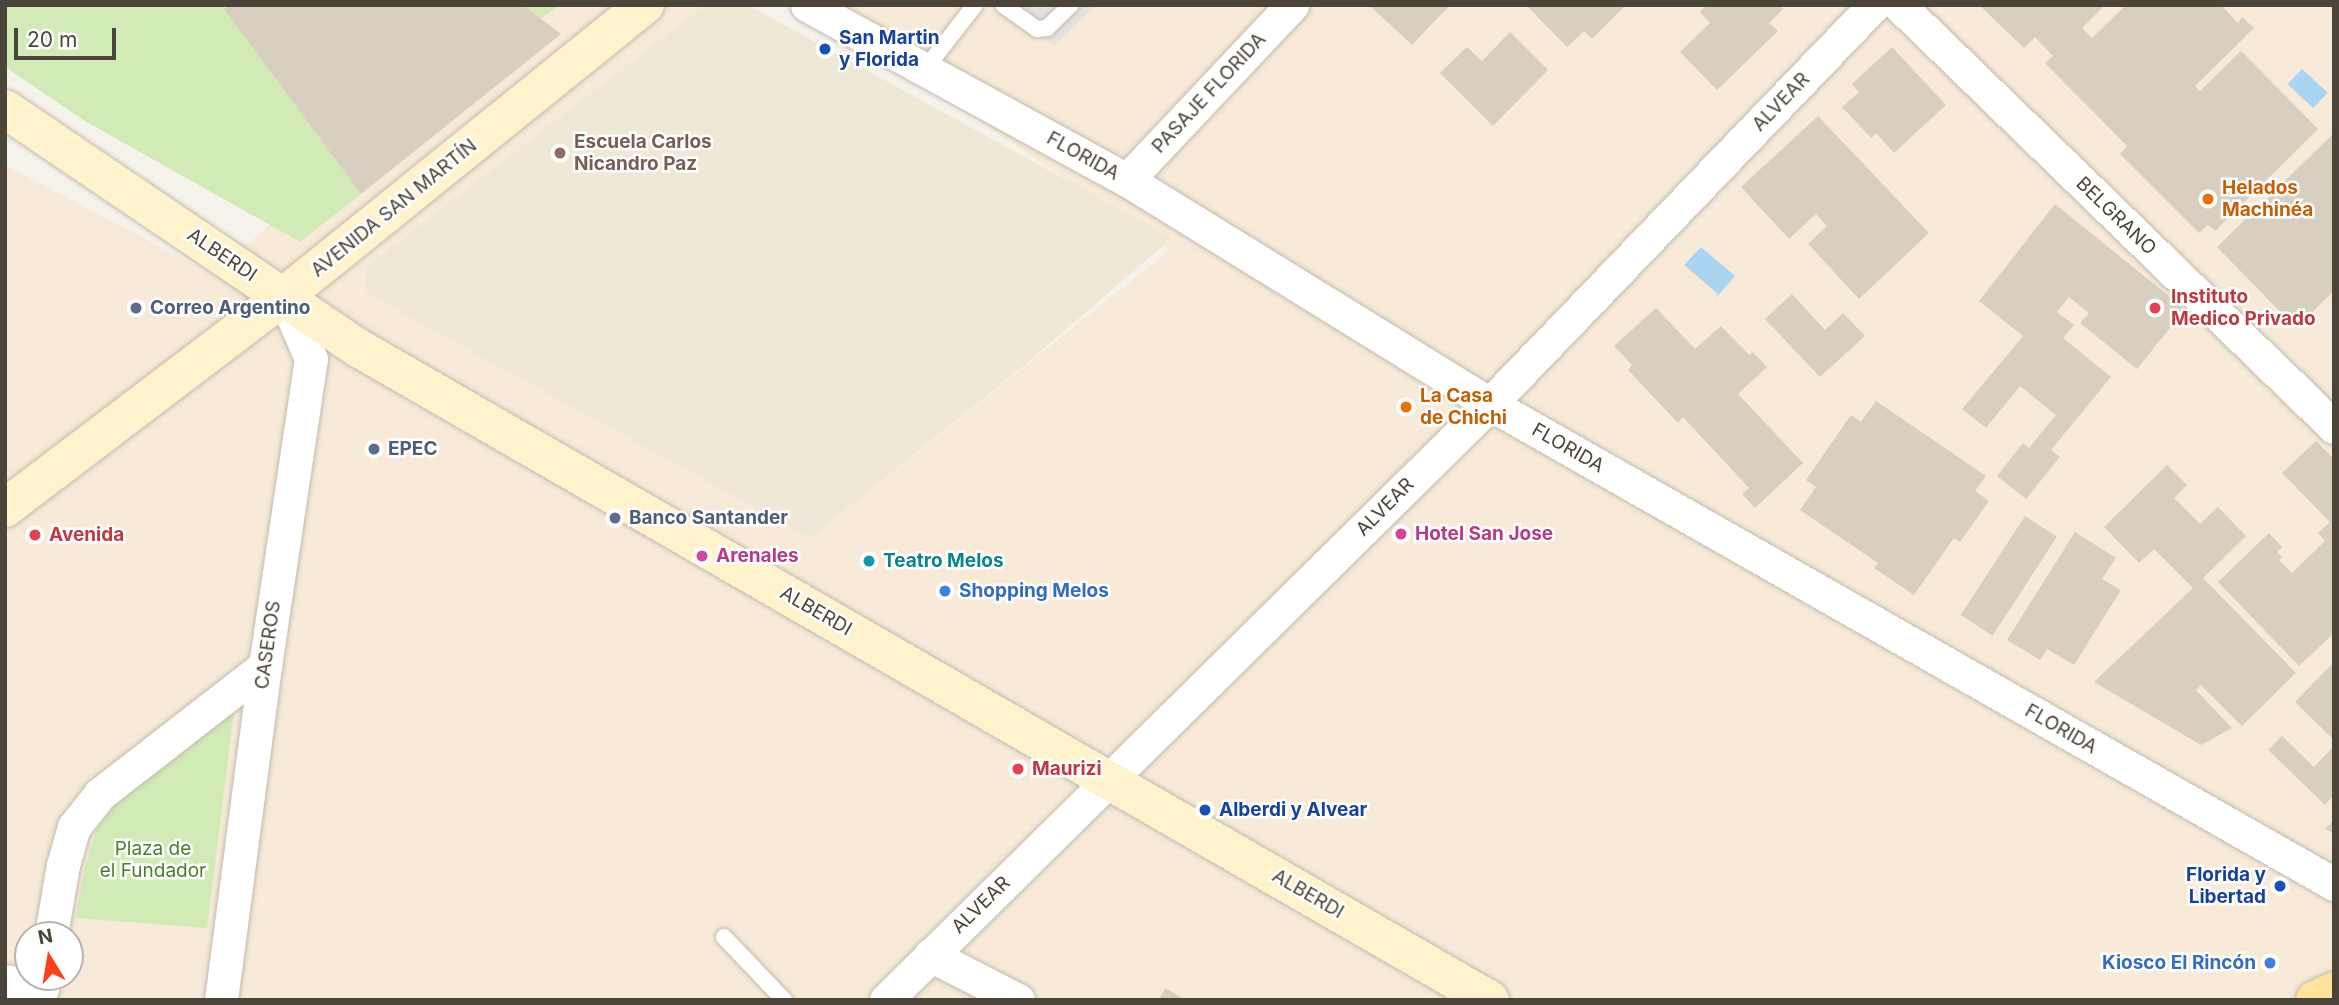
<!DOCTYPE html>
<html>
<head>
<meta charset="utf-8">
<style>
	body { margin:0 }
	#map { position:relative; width:2339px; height:1005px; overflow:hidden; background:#f6f3ec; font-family:Inter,sans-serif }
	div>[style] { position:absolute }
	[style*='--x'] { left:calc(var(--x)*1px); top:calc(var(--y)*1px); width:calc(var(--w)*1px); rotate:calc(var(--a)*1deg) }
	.commercial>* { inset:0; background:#f7ead8 }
	.education>* { inset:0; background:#efe8d6 }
	.green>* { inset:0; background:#d2eab5 }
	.parking>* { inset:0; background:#e5e3e0 }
	.water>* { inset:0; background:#a9d4f2; transform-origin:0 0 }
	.building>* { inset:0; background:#d8cfc1; transform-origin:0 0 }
	.roads { filter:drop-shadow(0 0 2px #c2bbae) drop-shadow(0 0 2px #c2bbae) }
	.service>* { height:16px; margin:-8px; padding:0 8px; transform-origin:8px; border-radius:8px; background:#fff }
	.minor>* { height:33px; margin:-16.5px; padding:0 16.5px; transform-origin:16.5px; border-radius:16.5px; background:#fff }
	.secondary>* { height:38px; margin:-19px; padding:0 19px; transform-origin:19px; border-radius:19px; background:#fff3cd }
	.primary>* { height:38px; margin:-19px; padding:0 19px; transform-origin:19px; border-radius:19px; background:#ffe39c }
	.dots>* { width:19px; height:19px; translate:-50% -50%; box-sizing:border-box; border:4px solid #fff; border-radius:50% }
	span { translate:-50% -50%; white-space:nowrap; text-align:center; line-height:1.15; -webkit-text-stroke:5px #fff; paint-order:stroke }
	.transit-label { font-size:19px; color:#164399; font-weight:700 }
	.left { translate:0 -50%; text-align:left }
	.right { translate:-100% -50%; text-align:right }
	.street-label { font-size:19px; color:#4b4439 }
	.education-label { font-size:19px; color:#785e54; font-weight:700 }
	.food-label { font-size:19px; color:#c56008; font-weight:700 }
	.health-label { font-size:19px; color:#be3a42; font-weight:700 }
	.service-label { font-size:19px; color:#4e5e75; font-weight:700 }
	.hotel-label { font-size:19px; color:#b23c85; font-weight:700 }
	.culture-label { font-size:19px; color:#0d838f; font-weight:700 }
	.shop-label { font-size:19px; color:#366cbe; font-weight:700 }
	.park-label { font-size:19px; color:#4a7f2a }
	.frame { position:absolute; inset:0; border:7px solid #4b4439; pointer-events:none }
	.north { position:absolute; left:14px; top:921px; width:70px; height:70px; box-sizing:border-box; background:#fff; border:2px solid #b7b4b0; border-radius:50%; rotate:349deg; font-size:19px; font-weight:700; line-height:28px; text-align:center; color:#4b4439 }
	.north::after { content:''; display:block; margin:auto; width:24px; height:32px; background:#fc3f1d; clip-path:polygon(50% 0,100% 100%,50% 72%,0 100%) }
	.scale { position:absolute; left:14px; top:28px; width:102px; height:32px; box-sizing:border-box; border:4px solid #4b4439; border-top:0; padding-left:9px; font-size:21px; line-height:24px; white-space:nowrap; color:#4b4439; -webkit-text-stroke:5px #fff; paint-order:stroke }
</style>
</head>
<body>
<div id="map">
	<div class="commercial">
		<div style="clip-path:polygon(evenodd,227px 5px,705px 5px,367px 266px,811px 538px,1170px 250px,809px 5px,2334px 5px,2334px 1000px,5px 1000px,5px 165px,214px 275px,269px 225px,360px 194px,224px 9px,227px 5px,28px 935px,70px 935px,70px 977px,28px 977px,28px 935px)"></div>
	</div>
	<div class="education">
		<div style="clip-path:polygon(705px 5px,748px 5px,1172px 238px,1021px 368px,811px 538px,366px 293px,367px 266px)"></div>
	</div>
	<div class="green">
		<div style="clip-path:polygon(5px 5px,222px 5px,361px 194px,300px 242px,85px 121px,5px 67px)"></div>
		<div style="clip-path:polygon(523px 5px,560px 5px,541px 18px)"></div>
		<div style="clip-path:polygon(234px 712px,207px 928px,76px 918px,85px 867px,97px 829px,122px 796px)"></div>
	</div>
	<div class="parking">
		<div style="clip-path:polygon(994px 5px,1096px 5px,1054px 45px)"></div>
	</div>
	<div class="water">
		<div style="left:2302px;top:69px;width:35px;height:21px;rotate:43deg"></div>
		<div style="clip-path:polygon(1701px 247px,1735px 276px,1715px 299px,1718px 294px,1684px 265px)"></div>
	</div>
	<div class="building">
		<div style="clip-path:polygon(227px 5px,523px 5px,561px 34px,361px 194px,224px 9px)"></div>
		<div style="clip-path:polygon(1369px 5px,1450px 5px,1412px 45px)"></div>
		<div style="clip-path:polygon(1526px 5px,1626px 5px,1592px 39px,1584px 31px,1567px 47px)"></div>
		<div style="clip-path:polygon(1707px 5px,1779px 5px,1783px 9px,1769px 23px,1778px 31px,1717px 90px,1680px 52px,1710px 23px,1700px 12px)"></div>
		<div style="clip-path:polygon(1979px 5px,2105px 5px,2082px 28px,2092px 38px,2126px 5px,2221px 5px,2238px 23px,2242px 17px,2254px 28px,2195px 86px,2200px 91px,2241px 51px,2318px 129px,2215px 231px,2208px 225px,2199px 233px,2120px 154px,2127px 146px,2045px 63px,2053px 56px,2035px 37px,2024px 48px)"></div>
		<div style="clip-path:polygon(1510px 32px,1548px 70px,1493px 126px,1440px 73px,1467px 47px,1482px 61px)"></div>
		<div style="clip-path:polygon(1892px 47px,1946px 105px,1894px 153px,1876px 133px,1871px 138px,1842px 107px,1859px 92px,1852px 84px)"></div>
		<div style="clip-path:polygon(1818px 116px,1929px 233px,1859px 299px,1808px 244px,1827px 226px,1816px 214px,1789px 239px,1741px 187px)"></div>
		<div style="clip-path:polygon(2334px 133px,2334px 291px,2296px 328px,2217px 247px)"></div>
		<div style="clip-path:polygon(2055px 204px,2185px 309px,2137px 369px,2080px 323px,2089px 313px,2069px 297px,2057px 312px,2074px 325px,2063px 338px,2111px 377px,2051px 450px,2060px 457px,2026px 499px,1997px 476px,2023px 443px,2029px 448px,2056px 415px,2020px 386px,1986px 428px,1962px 409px,2023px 336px,1979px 301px)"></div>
		<div style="clip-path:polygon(1792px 294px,1825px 330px,1843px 313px,1865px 336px,1820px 377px,1765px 319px)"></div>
		<div style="clip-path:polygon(1656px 308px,1695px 349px,1721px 326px,1749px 355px,1753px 352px,1767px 367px,1738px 394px,1803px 463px,1755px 508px,1742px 494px,1749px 488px,1683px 417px,1678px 423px,1628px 370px,1632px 365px,1614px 346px)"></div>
		<div style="clip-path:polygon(1876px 401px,1986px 476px,1975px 491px,1989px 501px,1960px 542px,1954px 538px,1914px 595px,1874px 568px,1878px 563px,1800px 510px,1816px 487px,1806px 480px,1851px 415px,1861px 422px)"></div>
		<div style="clip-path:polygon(2316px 441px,2334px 459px,2334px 633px,2299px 666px,2218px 582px,2269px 533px,2282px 547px,2277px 552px,2282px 557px,2279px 560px,2292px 573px,2325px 541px,2318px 533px,2330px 522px,2282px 473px)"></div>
		<div style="clip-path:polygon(2167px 465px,2187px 485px,2174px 498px,2200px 524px,2218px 507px,2246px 536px,2203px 578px,2296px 673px,2242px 726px,2201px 685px,2196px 690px,2232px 728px,2201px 745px,2094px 682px,2193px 588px,2154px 549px,2139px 563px,2104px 527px)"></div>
		<div style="left:2025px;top:516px;width:38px;height:118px;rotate:33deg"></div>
		<div style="clip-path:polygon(2075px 532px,2116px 558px,2102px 579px,2121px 590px,2074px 665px,2047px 649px,2040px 660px,2007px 640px)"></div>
		<div style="clip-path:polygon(2334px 662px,2334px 740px,2295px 702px)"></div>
		<div style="clip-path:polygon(2282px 736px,2314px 767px,2334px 746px,2334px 795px,2325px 805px,2268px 750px)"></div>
		<div style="clip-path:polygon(2334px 820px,2334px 833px,2325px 829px)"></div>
		<div style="clip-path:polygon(1166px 988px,1185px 1000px,1158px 1000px)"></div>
	</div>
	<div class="roads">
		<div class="service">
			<div style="--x:1003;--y:5;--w:42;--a:35.2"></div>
			<div style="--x:1037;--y:29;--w:10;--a:-6"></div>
			<div style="--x:1047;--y:28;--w:33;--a:-44"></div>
			<div style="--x:925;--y:69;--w:81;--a:-52"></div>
			<div style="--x:724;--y:937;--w:87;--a:46.4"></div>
		</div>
		<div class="minor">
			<div style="--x:807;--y:5;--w:365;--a:28.7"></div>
			<div style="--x:1127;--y:180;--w:427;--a:31.7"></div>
			<div style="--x:1490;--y:404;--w:971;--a:29.63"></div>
			<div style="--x:1899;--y:5;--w:606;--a:44.13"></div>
			<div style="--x:1127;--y:180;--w:241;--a:-46.7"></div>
			<div style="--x:51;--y:935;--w:71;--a:-80.3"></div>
			<div style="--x:63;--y:865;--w:40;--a:-74"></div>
			<div style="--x:74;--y:827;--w:42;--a:-51.8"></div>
			<div style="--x:100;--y:794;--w:209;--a:-37.8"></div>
			<div style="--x:930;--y:955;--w:99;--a:27.1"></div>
			<div style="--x:5;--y:981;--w:38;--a:11"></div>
			<div style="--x:221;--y:1000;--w:337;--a:-82.5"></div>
			<div style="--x:265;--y:666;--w:310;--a:-81.5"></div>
			<div style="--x:311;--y:359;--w:69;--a:-113.2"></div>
			<div style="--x:886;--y:1000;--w:849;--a:-44.62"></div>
			<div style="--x:1490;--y:404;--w:554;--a:-46.1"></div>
		</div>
		<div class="secondary">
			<div style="--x:5;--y:109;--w:429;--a:34.1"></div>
			<div style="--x:360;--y:349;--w:1304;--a:29.95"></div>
			<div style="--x:5;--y:508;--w:350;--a:-37.2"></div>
			<div style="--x:284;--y:296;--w:464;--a:-38.9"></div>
		</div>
		<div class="primary">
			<div style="--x:2315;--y:1000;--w:21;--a:-25"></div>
		</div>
	</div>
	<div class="dots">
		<div style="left:825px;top:49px;background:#1a4fb4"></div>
		<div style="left:560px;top:153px;background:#8d6e63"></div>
		<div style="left:2208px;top:199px;background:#e8710a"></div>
		<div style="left:136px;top:308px;background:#5c6f8a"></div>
		<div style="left:2155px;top:308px;background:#e0444e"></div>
		<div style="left:1406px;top:407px;background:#e8710a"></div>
		<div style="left:374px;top:449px;background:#5c6f8a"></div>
		<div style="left:615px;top:518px;background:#5c6f8a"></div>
		<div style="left:1401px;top:534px;background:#d1479c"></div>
		<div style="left:35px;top:535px;background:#e0444e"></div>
		<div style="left:702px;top:556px;background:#d1479c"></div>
		<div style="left:869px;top:561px;background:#0f9aa8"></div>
		<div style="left:945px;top:591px;background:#3f7fe0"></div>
		<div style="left:1018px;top:769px;background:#e0444e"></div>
		<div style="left:1205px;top:810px;background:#1a4fb4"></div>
		<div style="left:2280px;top:886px;background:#1a4fb4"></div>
		<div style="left:2270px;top:963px;background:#3f7fe0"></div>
	</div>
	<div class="transit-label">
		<span class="left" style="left:839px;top:49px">San Martin<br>y Florida</span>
		<span class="left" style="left:1219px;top:810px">Alberdi y Alvear</span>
		<span class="right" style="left:2266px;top:886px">Florida y<br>Libertad</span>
	</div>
	<div class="street-label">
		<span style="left:1209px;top:93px;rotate:-47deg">PASAJE FLORIDA</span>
		<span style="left:1781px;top:102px;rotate:-46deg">ALVEAR</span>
		<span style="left:1083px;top:156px;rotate:29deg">FLORIDA</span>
		<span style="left:394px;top:208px;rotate:-39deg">AVENIDA SAN MARTÍN</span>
		<span style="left:2116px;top:216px;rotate:44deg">BELGRANO</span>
		<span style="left:222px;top:255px;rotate:34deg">ALBERDI</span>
		<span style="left:1568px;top:448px;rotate:30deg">FLORIDA</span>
		<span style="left:1385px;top:507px;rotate:-45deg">ALVEAR</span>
		<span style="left:816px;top:611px;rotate:30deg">ALBERDI</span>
		<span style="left:268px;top:645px;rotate:-82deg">CASEROS</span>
		<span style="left:2061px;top:729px;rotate:30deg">FLORIDA</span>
		<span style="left:1308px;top:894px;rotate:30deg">ALBERDI</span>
		<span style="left:981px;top:905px;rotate:-44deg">ALVEAR</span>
	</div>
	<div class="education-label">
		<span class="left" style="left:574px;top:153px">Escuela Carlos<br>Nicandro Paz</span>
	</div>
	<div class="food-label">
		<span class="left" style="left:2222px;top:199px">Helados<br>Machinéa</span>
		<span class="left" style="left:1420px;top:407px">La Casa<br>de Chichi</span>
	</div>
	<div class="health-label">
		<span class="left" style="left:2171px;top:308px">Instituto<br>Medico Privado</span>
		<span class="left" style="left:49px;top:535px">Avenida</span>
		<span class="left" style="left:1032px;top:769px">Maurizi</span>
	</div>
	<div class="service-label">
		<span class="left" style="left:150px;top:308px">Correo Argentino</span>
		<span class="left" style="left:388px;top:449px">EPEC</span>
		<span class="left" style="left:629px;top:518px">Banco Santander</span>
	</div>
	<div class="hotel-label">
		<span class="left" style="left:1415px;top:534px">Hotel San Jose</span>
		<span class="left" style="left:716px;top:556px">Arenales</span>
	</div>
	<div class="culture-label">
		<span class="left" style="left:883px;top:561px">Teatro Melos</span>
	</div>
	<div class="shop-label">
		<span class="left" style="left:959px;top:591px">Shopping Melos</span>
		<span class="right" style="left:2256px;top:963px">Kiosco El Rincón</span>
	</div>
	<div class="park-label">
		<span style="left:153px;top:860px">Plaza de<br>el Fundador</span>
	</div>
	<div class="frame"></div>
	<div class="north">N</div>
	<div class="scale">20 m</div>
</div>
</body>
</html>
